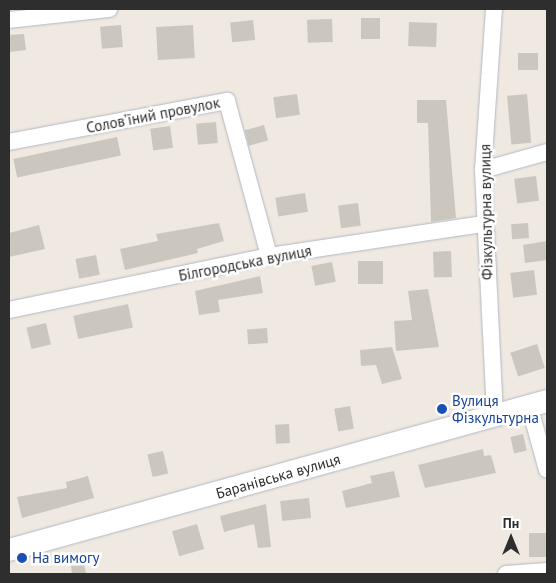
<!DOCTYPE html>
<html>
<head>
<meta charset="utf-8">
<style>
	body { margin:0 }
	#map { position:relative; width:556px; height:583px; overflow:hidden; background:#efe9e1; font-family:"PT Sans",sans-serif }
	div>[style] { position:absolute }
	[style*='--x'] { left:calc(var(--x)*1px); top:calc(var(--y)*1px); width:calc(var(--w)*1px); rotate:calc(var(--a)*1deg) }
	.building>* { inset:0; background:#cbc7bf; transform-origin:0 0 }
	.roads { filter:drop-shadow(0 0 1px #b4b7c1) drop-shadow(0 0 1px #b4b7c1) }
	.minor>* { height:16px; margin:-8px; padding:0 8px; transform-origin:8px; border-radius:8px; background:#fff }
	.secondary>* { height:22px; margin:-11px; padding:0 11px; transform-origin:11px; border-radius:11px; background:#fff }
	.dots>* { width:14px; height:14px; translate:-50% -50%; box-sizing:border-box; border:2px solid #fff; border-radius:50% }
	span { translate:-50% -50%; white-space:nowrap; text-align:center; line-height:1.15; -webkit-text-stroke:5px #fff; paint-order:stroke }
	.street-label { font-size:15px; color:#2e2e2e }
	.transit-label { font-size:15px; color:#164399 }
	.left { translate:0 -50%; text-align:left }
	.frame { position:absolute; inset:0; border:10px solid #2e2e2e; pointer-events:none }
	.north { position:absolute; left:486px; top:513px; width:50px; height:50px; -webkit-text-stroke:4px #fff; paint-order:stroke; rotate:0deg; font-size:14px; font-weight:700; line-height:20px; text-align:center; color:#2e2e2e }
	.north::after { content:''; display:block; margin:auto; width:18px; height:22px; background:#2e2e2e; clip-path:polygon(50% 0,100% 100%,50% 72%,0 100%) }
</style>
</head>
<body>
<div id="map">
	<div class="building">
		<div style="left:361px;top:18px;width:19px;height:21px"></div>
		<div style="left:332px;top:19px;width:23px;height:25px;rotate:88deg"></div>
		<div style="left:253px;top:20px;width:20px;height:23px;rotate:84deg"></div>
		<div style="left:409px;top:22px;width:28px;height:24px;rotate:2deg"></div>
		<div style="left:121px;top:25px;width:22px;height:21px;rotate:85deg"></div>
		<div style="left:193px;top:25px;width:33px;height:37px;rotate:87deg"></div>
		<div style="clip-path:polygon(24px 34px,26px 50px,9px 52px,9px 35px)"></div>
		<div style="left:538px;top:53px;width:17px;height:20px;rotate:90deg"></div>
		<div style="left:297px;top:94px;width:21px;height:24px;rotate:82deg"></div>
		<div style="left:527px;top:94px;width:49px;height:20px;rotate:85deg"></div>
		<div style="clip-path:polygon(417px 100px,446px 100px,456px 218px,431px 222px,428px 123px,417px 123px)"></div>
		<div style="left:216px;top:122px;width:21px;height:20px;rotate:85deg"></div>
		<div style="left:264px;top:125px;width:16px;height:20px;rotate:75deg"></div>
		<div style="left:170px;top:126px;width:22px;height:20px;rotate:82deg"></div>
		<div style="left:117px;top:137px;width:19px;height:106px;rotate:78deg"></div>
		<div style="left:536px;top:176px;width:25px;height:22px;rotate:83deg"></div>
		<div style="left:305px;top:193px;width:19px;height:30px;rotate:81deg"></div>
		<div style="left:358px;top:203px;width:23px;height:20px;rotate:83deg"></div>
		<div style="clip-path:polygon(219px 223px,224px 241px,197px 249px,198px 253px,125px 270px,120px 249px,158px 241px,156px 234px)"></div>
		<div style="left:528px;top:223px;width:15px;height:17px;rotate:86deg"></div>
		<div style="clip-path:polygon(39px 225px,45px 249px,9px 257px,9px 233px)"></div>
		<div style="clip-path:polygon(547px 241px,547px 260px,525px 263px,523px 245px)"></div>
		<div style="left:451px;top:251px;width:26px;height:18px;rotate:88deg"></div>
		<div style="left:96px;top:255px;width:20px;height:21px;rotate:79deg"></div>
		<div style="left:383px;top:261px;width:23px;height:25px;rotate:90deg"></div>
		<div style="left:332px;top:262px;width:20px;height:21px;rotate:79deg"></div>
		<div style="left:534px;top:270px;width:25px;height:24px;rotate:83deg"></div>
		<div style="clip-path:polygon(260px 276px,263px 293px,218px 300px,220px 312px,199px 315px,195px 291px)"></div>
		<div style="clip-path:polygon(428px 289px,439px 347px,396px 351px,394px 321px,412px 320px,408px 291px)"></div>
		<div style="left:128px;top:304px;width:24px;height:56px;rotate:78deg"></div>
		<div style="left:46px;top:323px;width:22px;height:20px;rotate:77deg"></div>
		<div style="left:267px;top:328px;width:15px;height:20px;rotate:86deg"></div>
		<div style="left:537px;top:344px;width:25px;height:28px;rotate:72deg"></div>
		<div style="clip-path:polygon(392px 347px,402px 379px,382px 384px,376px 365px,361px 366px,360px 350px)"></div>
		<div style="left:350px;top:406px;width:23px;height:16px;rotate:80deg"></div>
		<div style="left:289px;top:424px;width:19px;height:14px;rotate:87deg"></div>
		<div style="left:523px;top:434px;width:17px;height:13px;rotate:77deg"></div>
		<div style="clip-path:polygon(483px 449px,484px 456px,491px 455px,496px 473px,425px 488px,418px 465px)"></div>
		<div style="left:163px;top:451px;width:23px;height:16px;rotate:77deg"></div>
		<div style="clip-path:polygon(394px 471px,400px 497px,346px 508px,342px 491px,372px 483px,370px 476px)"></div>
		<div style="clip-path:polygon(88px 476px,94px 498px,22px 518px,17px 497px,67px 488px,66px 482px)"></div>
		<div style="left:309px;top:498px;width:20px;height:29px;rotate:84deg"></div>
		<div style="clip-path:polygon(266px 504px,271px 547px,258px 548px,254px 524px,224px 532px,220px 516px)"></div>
		<div style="left:197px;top:524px;width:26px;height:26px;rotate:74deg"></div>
		<div style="left:529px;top:533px;width:18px;height:24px"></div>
		<div style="clip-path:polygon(83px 556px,86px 574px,72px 574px,70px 558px)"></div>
	</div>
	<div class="roads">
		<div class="minor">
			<div style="--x:494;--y:9;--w:161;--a:93.9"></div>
			<div style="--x:483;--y:170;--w:245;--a:87.2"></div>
			<div style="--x:9;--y:20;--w:101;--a:-6.3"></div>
			<div style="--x:9;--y:142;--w:222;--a:-10.7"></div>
			<div style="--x:227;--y:101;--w:161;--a:74.8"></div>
			<div style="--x:483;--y:170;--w:66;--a:-15.7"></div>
			<div style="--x:9;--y:310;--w:266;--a:-11.7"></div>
			<div style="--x:269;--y:256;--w:216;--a:-8.5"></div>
			<div style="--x:529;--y:405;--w:67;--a:74.5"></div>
			<div style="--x:506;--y:574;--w:41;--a:-4.2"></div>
		</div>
		<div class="secondary">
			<div style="--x:9;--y:550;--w:558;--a:-15.48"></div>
		</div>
	</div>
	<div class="dots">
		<div style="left:442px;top:409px;background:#1a4fb4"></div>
		<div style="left:22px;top:558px;background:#1a4fb4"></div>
	</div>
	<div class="street-label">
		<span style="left:153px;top:115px;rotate:-11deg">Соловʼїний провулок</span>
		<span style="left:486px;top:212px;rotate:-91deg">Фізкультурна вулиця</span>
		<span style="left:245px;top:263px;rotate:-11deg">Білгородська вулиця</span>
		<span style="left:278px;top:476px;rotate:-16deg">Баранівська вулиця</span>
	</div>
	<div class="transit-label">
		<span class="left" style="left:452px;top:409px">Вулиця<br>Фізкультурна</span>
		<span class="left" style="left:32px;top:558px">На вимогу</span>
	</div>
	<div class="frame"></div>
	<div class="north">Пн</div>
</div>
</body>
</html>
